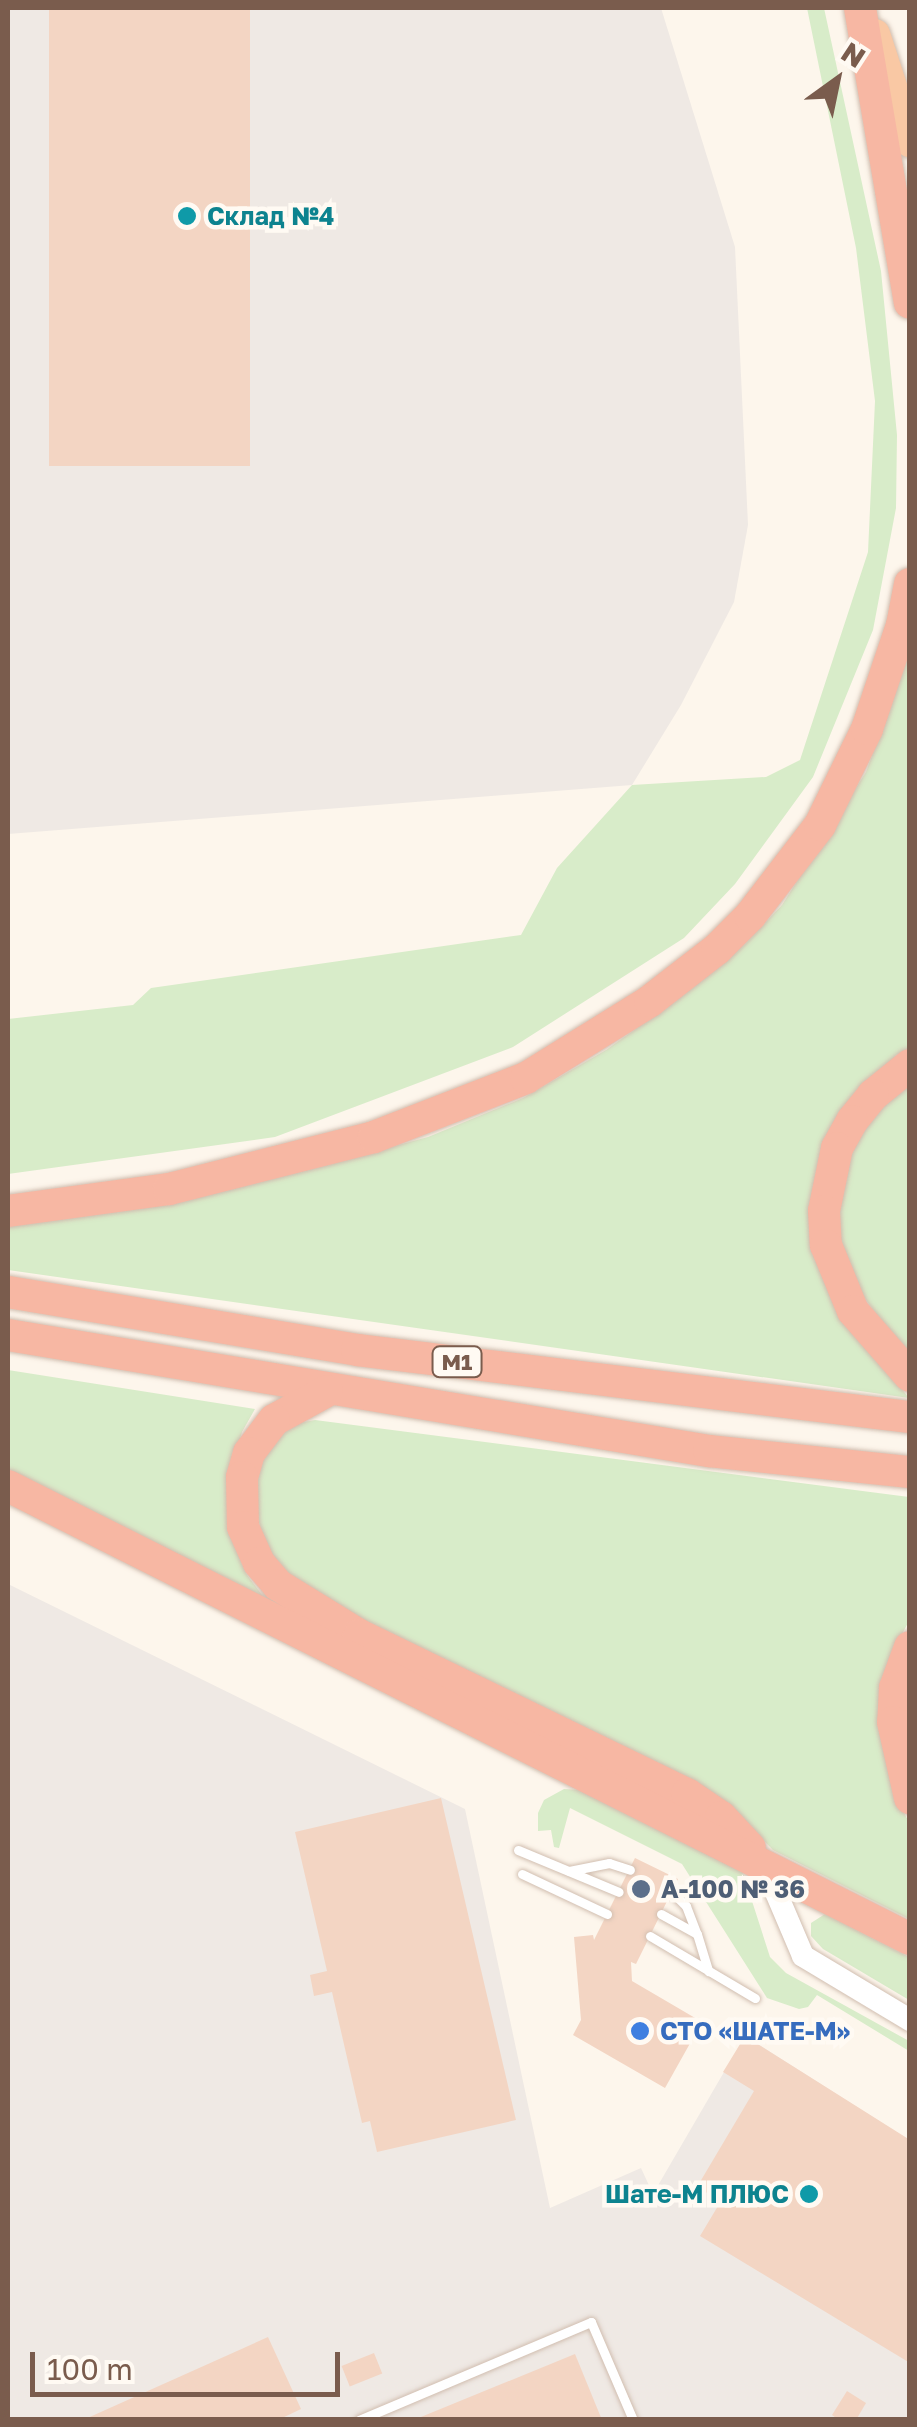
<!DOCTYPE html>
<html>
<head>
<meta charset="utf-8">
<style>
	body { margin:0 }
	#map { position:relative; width:917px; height:2427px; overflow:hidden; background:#fdf6ec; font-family:"Golos Text",sans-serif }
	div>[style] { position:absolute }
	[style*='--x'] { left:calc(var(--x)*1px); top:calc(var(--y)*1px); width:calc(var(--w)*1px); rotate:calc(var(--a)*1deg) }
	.industrial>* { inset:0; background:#efe9e4 }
	.green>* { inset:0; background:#d8ecc9 }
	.building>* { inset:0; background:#f3d5c3; transform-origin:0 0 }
	.roads { filter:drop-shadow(0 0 2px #d1beb0) drop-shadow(0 0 2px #d1beb0) }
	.service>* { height:9px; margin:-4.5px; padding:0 4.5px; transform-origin:4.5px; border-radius:4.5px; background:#fff }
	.tertiary>* { height:22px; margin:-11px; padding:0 11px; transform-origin:11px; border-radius:11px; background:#fff }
	.trunk>* { height:30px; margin:-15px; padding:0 15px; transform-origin:15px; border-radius:15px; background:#f9c8a4 }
	.motorway>* { height:32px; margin:-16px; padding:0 16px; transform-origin:16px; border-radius:16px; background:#f7b7a3 }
	.dots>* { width:28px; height:28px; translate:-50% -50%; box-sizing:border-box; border:5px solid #fffaf3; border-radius:50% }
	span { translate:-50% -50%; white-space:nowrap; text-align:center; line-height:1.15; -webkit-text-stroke:9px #fffaf3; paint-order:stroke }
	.shield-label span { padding:2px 8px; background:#fffaf3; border:2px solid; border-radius:8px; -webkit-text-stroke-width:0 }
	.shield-label { font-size:22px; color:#7a5c4d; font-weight:700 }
	.culture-label { font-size:25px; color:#0d838f; font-weight:700 }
	.left { translate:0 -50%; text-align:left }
	.right { translate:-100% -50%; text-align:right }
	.service-label { font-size:25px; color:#4e5e75; font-weight:700 }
	.shop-label { font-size:25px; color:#366cbe; font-weight:700 }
	.frame { position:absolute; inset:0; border:10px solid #7a5c4d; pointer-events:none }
	.north { position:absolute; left:787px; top:30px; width:100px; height:100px; -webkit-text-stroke:8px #fffaf3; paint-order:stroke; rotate:33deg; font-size:28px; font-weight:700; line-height:40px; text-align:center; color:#7a5c4d }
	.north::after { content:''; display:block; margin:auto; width:35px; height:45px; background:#7a5c4d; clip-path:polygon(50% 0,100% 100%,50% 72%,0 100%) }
	.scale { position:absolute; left:30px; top:2352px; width:310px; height:45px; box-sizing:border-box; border:5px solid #7a5c4d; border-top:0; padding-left:12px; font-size:30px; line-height:35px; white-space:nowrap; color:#7a5c4d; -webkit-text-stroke:8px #fffaf3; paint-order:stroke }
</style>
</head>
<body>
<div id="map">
	<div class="industrial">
		<div style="clip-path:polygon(8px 8px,661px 8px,735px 247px,748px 525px,734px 602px,681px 705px,632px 785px,8px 834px)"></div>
		<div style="clip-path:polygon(8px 1584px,465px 1809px,550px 2208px,641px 2168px,653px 2194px,745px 2036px,909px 2140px,909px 2419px,8px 2419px)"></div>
	</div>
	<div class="green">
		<div style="clip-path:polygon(807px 8px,824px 8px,881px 271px,897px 435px,896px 508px,873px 630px,813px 777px,735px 884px,684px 938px,513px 1047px,275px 1137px,8px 1174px,8px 1019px,133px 1005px,151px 988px,521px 935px,557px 868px,632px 785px,766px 777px,800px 760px,868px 552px,875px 401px,856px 248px)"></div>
		<div style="clip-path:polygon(909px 653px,909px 1048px,896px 1055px,815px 1174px,873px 1354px,909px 1398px,8px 1270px,8px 1222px,331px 1163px,428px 1137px,523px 1098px,606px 1050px,678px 999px,745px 944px,782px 905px,866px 772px)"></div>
		<div style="clip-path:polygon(909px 1080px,909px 1352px,887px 1330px,851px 1278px,837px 1225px,838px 1177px,860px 1125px)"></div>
		<div style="clip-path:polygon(8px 1370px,255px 1409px,242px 1432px,231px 1470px,232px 1541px,247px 1575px,268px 1603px,8px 1469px)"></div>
		<div style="clip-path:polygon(315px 1420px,909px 1497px,909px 1621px,895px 1647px,898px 1802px,909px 1822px,909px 1919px,773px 1850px,731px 1807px,322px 1601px,280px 1566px,264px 1541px,258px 1518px,257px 1478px,264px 1453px,293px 1424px)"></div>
		<div style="clip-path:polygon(564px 1789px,580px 1790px,742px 1870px,770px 1957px,786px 1973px,909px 2041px,909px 2051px,817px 1995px,808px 2007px,799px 2009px,767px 1998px,682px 1864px,570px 1808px,559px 1848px,554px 1847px,551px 1830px,538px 1831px,538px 1813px,544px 1800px)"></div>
		<div style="clip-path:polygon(825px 1914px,909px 1957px,909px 2000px,823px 1949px,811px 1936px,811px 1923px)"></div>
	</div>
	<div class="building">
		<div style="left:49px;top:8px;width:201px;height:458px"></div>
		<div style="clip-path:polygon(441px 1798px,516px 2120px,377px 2152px,370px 2121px,362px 2123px,332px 1992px,314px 1996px,310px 1975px,327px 1971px,295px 1832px)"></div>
		<div style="clip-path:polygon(635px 1858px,678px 1879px,636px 1964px,631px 1962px,632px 1981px,702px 2022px,665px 2088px,573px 2035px,581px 2020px,574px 1937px,593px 1935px,594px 1940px)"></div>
		<div style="clip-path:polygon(745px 2036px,910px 2140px,910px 2363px,700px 2236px,721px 2201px,697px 2187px,754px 2091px,723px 2072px)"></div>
		<div style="clip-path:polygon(268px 2337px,301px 2409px,278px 2420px,83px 2420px)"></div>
		<div style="left:374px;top:2353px;width:22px;height:35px;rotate:68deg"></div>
		<div style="clip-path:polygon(575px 2354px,602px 2420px,416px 2420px,416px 2419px)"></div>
		<div style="clip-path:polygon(847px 2391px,866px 2403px,856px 2420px,839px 2420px,832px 2415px)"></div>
	</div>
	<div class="roads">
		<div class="service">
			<div style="--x:518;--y:1850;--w:109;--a:22.6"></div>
			<div style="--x:569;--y:1871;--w:41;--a:-11.3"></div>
			<div style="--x:609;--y:1863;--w:22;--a:18"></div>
			<div style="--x:522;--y:1874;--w:94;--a:25.2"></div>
			<div style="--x:672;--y:1892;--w:20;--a:45"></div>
			<div style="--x:686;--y:1906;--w:30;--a:69"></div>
			<div style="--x:661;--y:1914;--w:41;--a:29.1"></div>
			<div style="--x:697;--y:1934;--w:39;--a:73"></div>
			<div style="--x:650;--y:1936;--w:122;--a:30.6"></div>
			<div style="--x:359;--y:2420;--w:252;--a:-22.9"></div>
			<div style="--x:591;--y:2322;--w:107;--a:66.8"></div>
		</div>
		<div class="tertiary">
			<div style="--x:763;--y:1862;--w:102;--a:66.9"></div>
			<div style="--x:803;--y:1956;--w:125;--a:30.9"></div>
		</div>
		<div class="trunk">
			<div style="--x:875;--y:34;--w:114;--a:72"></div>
		</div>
		<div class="motorway">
			<div style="--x:860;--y:8;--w:299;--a:80.4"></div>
			<div style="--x:910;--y:1065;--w:48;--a:141"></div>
			<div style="--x:873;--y:1095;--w:33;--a:129"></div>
			<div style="--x:852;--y:1121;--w:31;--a:119"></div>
			<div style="--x:837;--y:1148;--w:64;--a:101.7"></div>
			<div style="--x:824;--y:1211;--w:34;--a:87"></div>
			<div style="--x:826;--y:1245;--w:71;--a:67.8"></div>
			<div style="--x:853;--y:1311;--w:86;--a:48.8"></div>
			<div style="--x:8;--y:1211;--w:162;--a:-7.8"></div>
			<div style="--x:169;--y:1189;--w:211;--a:-14.2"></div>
			<div style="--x:374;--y:1137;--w:163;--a:-21.2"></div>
			<div style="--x:526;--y:1078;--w:146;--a:-31.8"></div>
			<div style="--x:650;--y:1001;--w:85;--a:-37.8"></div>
			<div style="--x:717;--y:949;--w:47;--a:-45"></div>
			<div style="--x:750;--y:916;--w:115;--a:-52.4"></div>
			<div style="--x:820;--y:825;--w:107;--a:-63.9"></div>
			<div style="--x:867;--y:729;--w:110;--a:-71.4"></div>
			<div style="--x:902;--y:625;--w:42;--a:-79"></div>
			<div style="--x:8;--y:1292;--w:354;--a:9.4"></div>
			<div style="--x:357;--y:1350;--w:557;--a:6.91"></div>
			<div style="--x:8;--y:1335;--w:711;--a:9.4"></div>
			<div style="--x:709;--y:1451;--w:202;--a:6"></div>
			<div style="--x:327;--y:1391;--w:60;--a:151.3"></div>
			<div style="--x:274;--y:1420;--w:41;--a:127.1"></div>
			<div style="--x:249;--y:1453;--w:25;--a:106"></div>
			<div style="--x:242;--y:1477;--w:50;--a:88.9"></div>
			<div style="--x:243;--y:1527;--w:39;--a:66"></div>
			<div style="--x:259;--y:1563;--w:29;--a:49"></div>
			<div style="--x:278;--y:1585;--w:95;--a:31.7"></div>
			<div style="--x:359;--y:1635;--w:365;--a:25.9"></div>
			<div style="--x:687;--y:1794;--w:41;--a:34.1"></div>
			<div style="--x:721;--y:1817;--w:42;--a:46.9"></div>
			<div style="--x:8;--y:1486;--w:1009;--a:26.67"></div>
			<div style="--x:910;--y:1647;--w:44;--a:110.1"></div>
			<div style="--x:895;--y:1688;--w:34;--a:93"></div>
			<div style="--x:893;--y:1722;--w:78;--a:77.4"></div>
		</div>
	</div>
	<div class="dots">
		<div style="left:187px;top:216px;background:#0f9aa8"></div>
		<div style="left:641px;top:1889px;background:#5c6f8a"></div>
		<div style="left:640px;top:2031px;background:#3f7fe0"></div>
		<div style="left:809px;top:2194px;background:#0f9aa8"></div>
	</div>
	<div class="shield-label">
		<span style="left:457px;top:1362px">М1</span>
	</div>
	<div class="culture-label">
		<span class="left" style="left:207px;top:216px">Склад №4</span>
		<span class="right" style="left:789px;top:2194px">Шате-М ПЛЮС</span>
	</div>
	<div class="service-label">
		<span class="left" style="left:661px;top:1889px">А-100 № 36</span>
	</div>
	<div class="shop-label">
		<span class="left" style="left:660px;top:2031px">СТО «ШАТЕ-М»</span>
	</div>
	<div class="frame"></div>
	<div class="north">N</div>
	<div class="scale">100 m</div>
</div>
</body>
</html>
